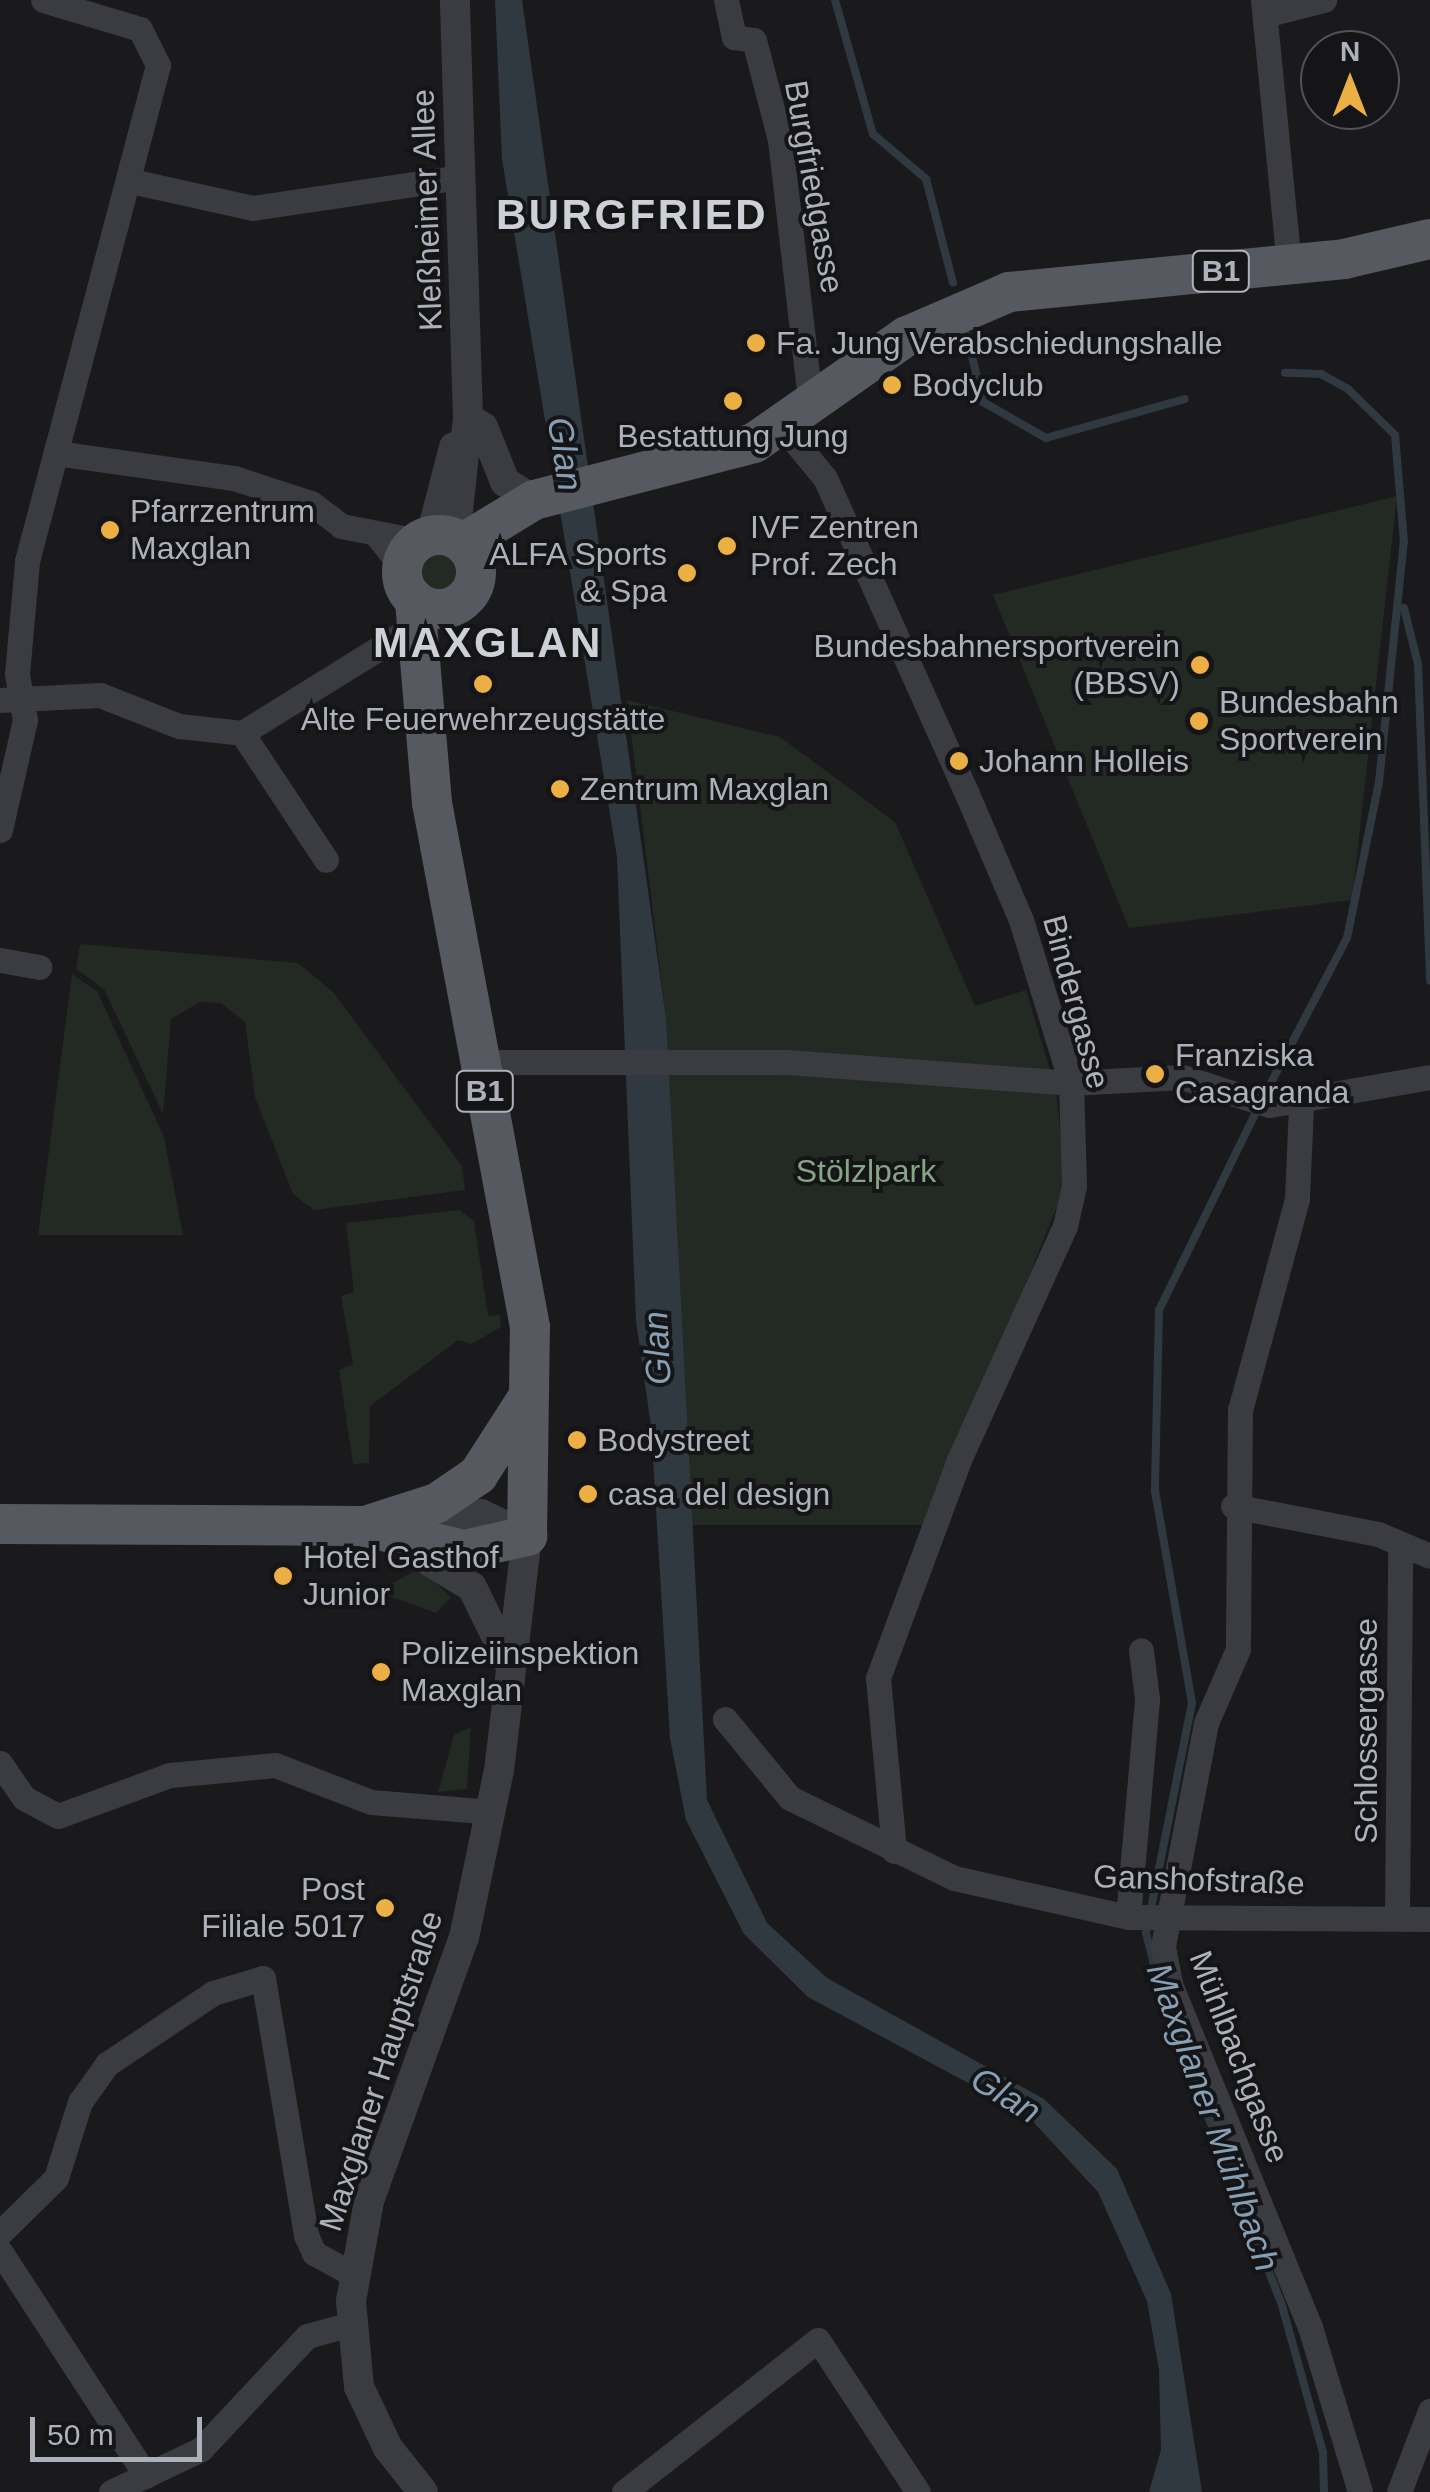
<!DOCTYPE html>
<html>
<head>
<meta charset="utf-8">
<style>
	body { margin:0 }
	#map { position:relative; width:1430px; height:2492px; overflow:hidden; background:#1a1a1c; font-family:Helvetica,sans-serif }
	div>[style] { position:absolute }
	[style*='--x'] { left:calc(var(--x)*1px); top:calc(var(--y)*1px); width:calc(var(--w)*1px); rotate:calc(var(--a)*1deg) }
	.green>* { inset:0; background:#222a23 }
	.round { border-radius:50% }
	.water>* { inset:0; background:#303940 }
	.stream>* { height:8px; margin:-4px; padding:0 4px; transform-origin:4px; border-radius:4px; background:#303940 }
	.minor>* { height:25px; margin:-12.5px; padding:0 12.5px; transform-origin:12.5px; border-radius:12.5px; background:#3b3c41 }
	.tertiary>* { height:30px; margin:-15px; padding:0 15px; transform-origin:15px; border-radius:15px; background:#3b3c41 }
	.primary>* { height:40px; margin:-20px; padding:0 20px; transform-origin:20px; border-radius:20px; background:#575960 }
	.primary>.ring { margin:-20px; padding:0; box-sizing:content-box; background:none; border:40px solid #575960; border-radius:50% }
	.dots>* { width:28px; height:28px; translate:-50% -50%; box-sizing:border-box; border:5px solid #151517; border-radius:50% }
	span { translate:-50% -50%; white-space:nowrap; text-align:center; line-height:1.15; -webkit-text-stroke:8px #151517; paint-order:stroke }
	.shield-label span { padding:2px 8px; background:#151517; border:2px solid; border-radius:8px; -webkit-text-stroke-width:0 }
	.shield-label { font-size:30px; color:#adb1bb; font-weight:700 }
	.street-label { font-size:32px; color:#adb1bb }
	.poi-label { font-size:32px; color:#adb1bb }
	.left { translate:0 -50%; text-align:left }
	.right { translate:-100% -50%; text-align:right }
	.park-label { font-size:32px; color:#85a586 }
	.water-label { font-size:35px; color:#869fb4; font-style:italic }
	.district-label { font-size:42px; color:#ced0d7; font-weight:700; letter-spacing:2.5px }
	.north { position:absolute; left:1300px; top:30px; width:100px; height:100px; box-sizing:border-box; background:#151517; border:2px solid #525359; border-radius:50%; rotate:0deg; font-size:28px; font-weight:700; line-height:40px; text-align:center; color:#adb1bb }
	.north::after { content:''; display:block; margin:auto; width:35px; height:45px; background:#ebaf43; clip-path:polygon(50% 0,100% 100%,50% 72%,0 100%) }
	.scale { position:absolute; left:30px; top:2417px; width:172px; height:45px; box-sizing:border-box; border:5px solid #adb1bb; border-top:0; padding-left:12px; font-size:30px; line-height:35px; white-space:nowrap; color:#adb1bb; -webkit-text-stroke:8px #151517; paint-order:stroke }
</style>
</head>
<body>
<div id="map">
	<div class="green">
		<div style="clip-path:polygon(1397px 496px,1352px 900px,1129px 928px,993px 595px)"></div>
		<div class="round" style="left:420px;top:551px;width:40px;height:40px"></div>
		<div style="clip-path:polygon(627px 700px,780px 737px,895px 822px,975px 1006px,1026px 990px,1056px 1090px,1066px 1185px,927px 1525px,687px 1525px,666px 1018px)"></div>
		<div style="clip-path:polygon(80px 944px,298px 963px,333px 992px,462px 1166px,465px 1190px,314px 1210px,293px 1194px,255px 1097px,245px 1022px,221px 1003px,200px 1002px,171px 1019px,163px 1114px,104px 989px,76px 969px)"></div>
		<div style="clip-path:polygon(72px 974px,97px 991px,164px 1137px,183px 1235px,38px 1235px)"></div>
		<div style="clip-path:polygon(459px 1210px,474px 1221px,488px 1316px,500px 1315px,501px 1327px,471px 1344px,458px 1340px,370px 1406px,369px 1463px,353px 1464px,339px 1370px,353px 1364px,341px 1296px,354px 1292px,346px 1223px)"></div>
		<div style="clip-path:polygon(419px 1568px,451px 1597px,436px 1613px,378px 1592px)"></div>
		<div style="clip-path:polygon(471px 1727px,467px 1789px,438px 1792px,454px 1735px)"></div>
	</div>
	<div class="water">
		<div style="clip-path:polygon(495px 0,522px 0,666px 1018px,707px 1800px,767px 1923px,827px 1978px,1044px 2099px,1117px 2169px,1171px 2294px,1202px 2492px,1149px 2492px,1161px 2450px,1159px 2370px,1147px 2301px,1098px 2192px,1026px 2114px,808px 1997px,744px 1934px,686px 1820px,670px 1738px,651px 1426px,636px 1321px,617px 857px,502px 159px)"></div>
	</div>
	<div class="stream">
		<div style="--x:835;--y:0;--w:139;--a:74.2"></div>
		<div style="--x:873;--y:134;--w:70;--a:40.3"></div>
		<div style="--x:926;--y:179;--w:107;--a:75.4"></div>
		<div style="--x:967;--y:335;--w:69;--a:76.6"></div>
		<div style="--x:983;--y:402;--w:73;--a:29.7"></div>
		<div style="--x:1046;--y:438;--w:144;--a:-15.7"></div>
		<div style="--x:1404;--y:608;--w:58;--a:76"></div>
		<div style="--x:1418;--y:664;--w:317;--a:87.8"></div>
		<div style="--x:1264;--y:1096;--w:178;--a:-62.3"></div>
		<div style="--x:1347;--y:938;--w:159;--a:-78.4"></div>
		<div style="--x:1379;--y:782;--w:241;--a:-84.1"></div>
		<div style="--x:1404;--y:542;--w:107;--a:-94.8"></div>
		<div style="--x:1395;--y:435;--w:66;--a:-135.6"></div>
		<div style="--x:1348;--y:389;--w:31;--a:-151"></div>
		<div style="--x:1321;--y:374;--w:36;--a:-178"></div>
		<div style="--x:1258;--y:1108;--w:225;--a:116.1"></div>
		<div style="--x:1159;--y:1310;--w:181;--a:91.3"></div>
		<div style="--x:1155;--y:1491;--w:215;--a:80.1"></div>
		<div style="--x:1192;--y:1703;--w:235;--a:101.3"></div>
		<div style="--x:1146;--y:1933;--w:73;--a:75.8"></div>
		<div style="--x:1164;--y:2004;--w:320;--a:68.6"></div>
		<div style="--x:1281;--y:2302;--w:156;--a:74.4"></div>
		<div style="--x:1323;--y:2452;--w:40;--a:88.6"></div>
	</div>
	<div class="minor">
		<div style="--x:726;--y:0;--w:38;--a:78"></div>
		<div style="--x:734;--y:37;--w:20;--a:9"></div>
		<div style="--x:754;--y:40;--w:103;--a:75.4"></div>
		<div style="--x:780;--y:140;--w:244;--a:83.4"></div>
		<div style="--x:808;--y:382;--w:21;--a:62"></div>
		<div style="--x:1263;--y:0;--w:267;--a:84.4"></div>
		<div style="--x:1265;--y:15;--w:61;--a:-14.3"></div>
		<div style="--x:131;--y:181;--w:125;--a:12.5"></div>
		<div style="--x:253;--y:208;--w:209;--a:-8.5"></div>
		<div style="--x:782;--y:426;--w:67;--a:50.4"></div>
		<div style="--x:825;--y:478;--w:346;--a:65.8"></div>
		<div style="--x:967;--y:794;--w:137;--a:66.8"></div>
		<div style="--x:1021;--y:920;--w:170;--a:72.9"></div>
		<div style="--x:1071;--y:1083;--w:103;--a:88.3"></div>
		<div style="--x:1074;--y:1186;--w:41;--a:102.7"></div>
		<div style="--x:1065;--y:1226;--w:257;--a:114.4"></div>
		<div style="--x:959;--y:1460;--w:233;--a:110.4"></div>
		<div style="--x:878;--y:1678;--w:174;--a:84.7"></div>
		<div style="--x:56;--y:453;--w:180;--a:8"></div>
		<div style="--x:234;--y:478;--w:81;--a:18"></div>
		<div style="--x:311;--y:503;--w:38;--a:37"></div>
		<div style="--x:341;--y:526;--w:78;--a:11"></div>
		<div style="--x:378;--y:537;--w:38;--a:51"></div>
		<div style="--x:0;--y:700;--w:100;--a:-2.9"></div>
		<div style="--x:100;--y:695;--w:85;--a:21.4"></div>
		<div style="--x:179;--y:726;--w:63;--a:6.3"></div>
		<div style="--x:242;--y:733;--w:235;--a:-31.8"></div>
		<div style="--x:242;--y:733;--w:152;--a:56.5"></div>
		<div style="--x:0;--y:830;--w:113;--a:-77.2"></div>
		<div style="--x:25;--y:720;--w:47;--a:-99.9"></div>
		<div style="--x:17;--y:674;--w:113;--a:-84.9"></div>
		<div style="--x:27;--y:561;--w:513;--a:-75.21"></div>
		<div style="--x:158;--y:65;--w:40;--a:-116.6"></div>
		<div style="--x:140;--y:29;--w:101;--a:-163.4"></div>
		<div style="--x:0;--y:960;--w:40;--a:10"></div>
		<div style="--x:480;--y:1062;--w:307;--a:0"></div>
		<div style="--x:787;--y:1062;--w:285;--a:4.2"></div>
		<div style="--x:1071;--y:1083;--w:111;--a:-3.1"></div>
		<div style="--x:1182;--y:1077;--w:92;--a:17.7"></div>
		<div style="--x:1270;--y:1105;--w:162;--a:-9.9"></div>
		<div style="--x:1301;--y:1106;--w:93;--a:92.5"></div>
		<div style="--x:1297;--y:1199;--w:219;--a:105.1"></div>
		<div style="--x:1240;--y:1410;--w:239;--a:90.5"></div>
		<div style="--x:1238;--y:1649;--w:81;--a:113.4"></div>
		<div style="--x:1206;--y:1723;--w:228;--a:100.9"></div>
		<div style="--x:1163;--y:1947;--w:38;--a:79"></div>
		<div style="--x:1170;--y:1984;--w:370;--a:67.8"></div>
		<div style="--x:1310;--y:2327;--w:172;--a:73.1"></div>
		<div style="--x:1233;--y:1506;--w:148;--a:10.9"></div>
		<div style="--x:1378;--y:1534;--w:56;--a:22.9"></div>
		<div style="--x:725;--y:1719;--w:102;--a:50.6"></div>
		<div style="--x:790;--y:1798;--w:182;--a:26"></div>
		<div style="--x:954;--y:1878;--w:178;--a:12.6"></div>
		<div style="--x:1128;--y:1917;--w:302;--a:0.4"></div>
		<div style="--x:0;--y:1763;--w:42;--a:55.6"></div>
		<div style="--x:24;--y:1798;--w:38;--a:28"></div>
		<div style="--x:58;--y:1816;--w:119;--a:-20.1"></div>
		<div style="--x:170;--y:1775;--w:105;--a:-5.4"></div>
		<div style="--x:275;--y:1765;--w:103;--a:21.1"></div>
		<div style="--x:371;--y:1802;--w:121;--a:4.7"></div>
		<div style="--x:1128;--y:1917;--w:219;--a:-85"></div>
		<div style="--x:1147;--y:1699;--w:49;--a:-97"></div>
		<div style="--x:1397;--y:1918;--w:374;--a:-89.5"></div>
		<div style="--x:0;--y:2233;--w:78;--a:-44.5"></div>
		<div style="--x:56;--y:2178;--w:80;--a:-72.5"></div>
		<div style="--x:80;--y:2102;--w:47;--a:-54.6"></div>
		<div style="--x:107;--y:2064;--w:128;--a:-33.8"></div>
		<div style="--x:213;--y:1993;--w:52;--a:-16.7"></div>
		<div style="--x:263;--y:1978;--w:261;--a:80.5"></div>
		<div style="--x:306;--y:2235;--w:20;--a:66"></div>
		<div style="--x:314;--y:2253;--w:46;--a:28.8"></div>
		<div style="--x:0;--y:2251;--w:268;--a:57"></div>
		<div style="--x:111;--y:2492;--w:100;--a:-25.5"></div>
		<div style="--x:201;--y:2449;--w:155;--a:-46.8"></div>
		<div style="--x:307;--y:2336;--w:46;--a:-15.3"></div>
		<div style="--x:624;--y:2492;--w:246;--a:-38.1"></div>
		<div style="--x:818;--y:2340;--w:182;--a:56.7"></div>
		<div style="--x:1399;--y:2492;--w:87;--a:-69.1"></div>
	</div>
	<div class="tertiary">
		<div style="--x:468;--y:418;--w:17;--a:31"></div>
		<div style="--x:483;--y:427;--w:59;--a:68.2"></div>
		<div style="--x:505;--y:482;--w:34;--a:32"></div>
		<div style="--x:431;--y:536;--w:92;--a:-75.5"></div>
		<div style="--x:455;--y:538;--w:121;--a:-83.8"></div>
		<div style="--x:468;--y:418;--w:418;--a:-91.8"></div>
		<div style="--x:416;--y:1516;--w:65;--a:-1.8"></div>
		<div style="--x:481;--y:1514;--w:51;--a:25.6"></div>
		<div style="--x:527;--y:1536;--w:236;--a:96.8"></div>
		<div style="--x:499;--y:1770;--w:171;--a:101.8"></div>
		<div style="--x:464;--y:1937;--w:281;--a:109.8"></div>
		<div style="--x:369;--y:2201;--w:102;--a:100.2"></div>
		<div style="--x:351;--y:2301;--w:86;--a:84.7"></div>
		<div style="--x:359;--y:2387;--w:68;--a:64.6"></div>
		<div style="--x:388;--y:2448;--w:56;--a:51.5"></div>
		<div style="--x:404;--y:1546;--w:79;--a:31.1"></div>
		<div style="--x:472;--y:1587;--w:85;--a:64"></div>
	</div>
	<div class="primary">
		<div class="ring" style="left:402px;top:535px;width:34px;height:34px"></div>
		<div style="--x:463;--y:543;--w:83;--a:-31.2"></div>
		<div style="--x:534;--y:500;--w:227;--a:-14.5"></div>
		<div style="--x:754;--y:443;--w:187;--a:-35"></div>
		<div style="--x:907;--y:336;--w:111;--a:-23.3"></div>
		<div style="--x:1009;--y:292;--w:337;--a:-5.6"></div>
		<div style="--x:1344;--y:259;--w:88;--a:-13.1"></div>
		<div style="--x:0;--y:1524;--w:361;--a:0.3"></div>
		<div style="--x:361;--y:1526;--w:106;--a:13.1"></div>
		<div style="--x:464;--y:1550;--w:65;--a:-12.5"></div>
		<div style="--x:527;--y:1536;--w:209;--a:-89.2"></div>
		<div style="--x:530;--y:1327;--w:533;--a:-100.59"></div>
		<div style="--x:432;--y:803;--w:204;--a:-94.8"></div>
		<div style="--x:368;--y:1525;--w:72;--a:-17.7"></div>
		<div style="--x:437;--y:1503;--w:50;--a:-34.3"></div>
		<div style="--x:478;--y:1475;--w:93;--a:-57.3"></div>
	</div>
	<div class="dots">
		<div style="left:756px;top:343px;background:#ebaf43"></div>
		<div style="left:892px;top:385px;background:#ebaf43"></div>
		<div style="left:733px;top:401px;background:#ebaf43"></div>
		<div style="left:110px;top:530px;background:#ebaf43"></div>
		<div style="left:727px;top:546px;background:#ebaf43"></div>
		<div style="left:687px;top:573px;background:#ebaf43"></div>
		<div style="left:1200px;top:665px;background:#ebaf43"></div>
		<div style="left:483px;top:684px;background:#ebaf43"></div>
		<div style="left:1199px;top:721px;background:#ebaf43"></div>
		<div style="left:959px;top:761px;background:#ebaf43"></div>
		<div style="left:560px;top:789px;background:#ebaf43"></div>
		<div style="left:1155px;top:1074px;background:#ebaf43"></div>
		<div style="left:577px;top:1440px;background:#ebaf43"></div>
		<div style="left:588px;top:1494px;background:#ebaf43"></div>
		<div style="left:283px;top:1576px;background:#ebaf43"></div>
		<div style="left:381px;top:1672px;background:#ebaf43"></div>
		<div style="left:385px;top:1908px;background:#ebaf43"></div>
	</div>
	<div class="shield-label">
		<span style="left:1221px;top:271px">B1</span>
		<span style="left:485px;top:1091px">B1</span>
	</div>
	<div class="street-label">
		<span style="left:814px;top:187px;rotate:80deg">Burgfriedgasse</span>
		<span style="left:427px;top:210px;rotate:-92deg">Kleßheimer Allee</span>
		<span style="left:1076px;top:1002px;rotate:75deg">Bindergasse</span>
		<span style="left:1366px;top:1731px;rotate:-90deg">Schlossergasse</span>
		<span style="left:1199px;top:1880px;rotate:2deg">Ganshofstraße</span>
		<span style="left:1239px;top:2057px;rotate:69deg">Mühlbachgasse</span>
		<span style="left:381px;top:2071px;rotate:-72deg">Maxglaner Hauptstraße</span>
	</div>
	<div class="poi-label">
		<span class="left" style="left:776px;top:343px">Fa. Jung Verabschiedungshalle</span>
		<span class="left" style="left:912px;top:385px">Bodyclub</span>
		<span style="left:733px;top:436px">Bestattung Jung</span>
		<span class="left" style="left:130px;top:530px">Pfarrzentrum<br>Maxglan</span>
		<span class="left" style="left:750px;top:546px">IVF Zentren<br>Prof. Zech</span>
		<span class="right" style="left:667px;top:573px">ALFA Sports<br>&amp; Spa</span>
		<span class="right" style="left:1180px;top:665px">Bundesbahnersportverein<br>(BBSV)</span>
		<span class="left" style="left:1219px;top:721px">Bundesbahn<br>Sportverein</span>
		<span style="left:483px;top:719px">Alte Feuerwehrzeugstätte</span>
		<span class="left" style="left:979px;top:761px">Johann Holleis</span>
		<span class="left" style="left:580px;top:789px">Zentrum Maxglan</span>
		<span class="left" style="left:1175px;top:1074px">Franziska<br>Casagranda</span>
		<span class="left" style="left:597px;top:1440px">Bodystreet</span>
		<span class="left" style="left:608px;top:1494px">casa del design</span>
		<span class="left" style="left:303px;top:1576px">Hotel Gasthof<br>Junior</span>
		<span class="left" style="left:401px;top:1672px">Polizeiinspektion<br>Maxglan</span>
		<span class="right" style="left:365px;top:1908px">Post<br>Filiale 5017</span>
	</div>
	<div class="park-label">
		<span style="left:866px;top:1171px">Stölzlpark</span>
	</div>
	<div class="water-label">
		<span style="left:565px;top:454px;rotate:81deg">Glan</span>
		<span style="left:657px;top:1348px;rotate:-93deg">Glan</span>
		<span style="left:1006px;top:2095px;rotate:32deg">Glan</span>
		<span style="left:1213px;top:2117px;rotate:70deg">Maxglaner Mühlbach</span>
	</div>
	<div class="district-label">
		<span style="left:632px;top:215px">BURGFRIED</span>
		<span style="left:488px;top:643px">MAXGLAN</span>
	</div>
	<div class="north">N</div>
	<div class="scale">50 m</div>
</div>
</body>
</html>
